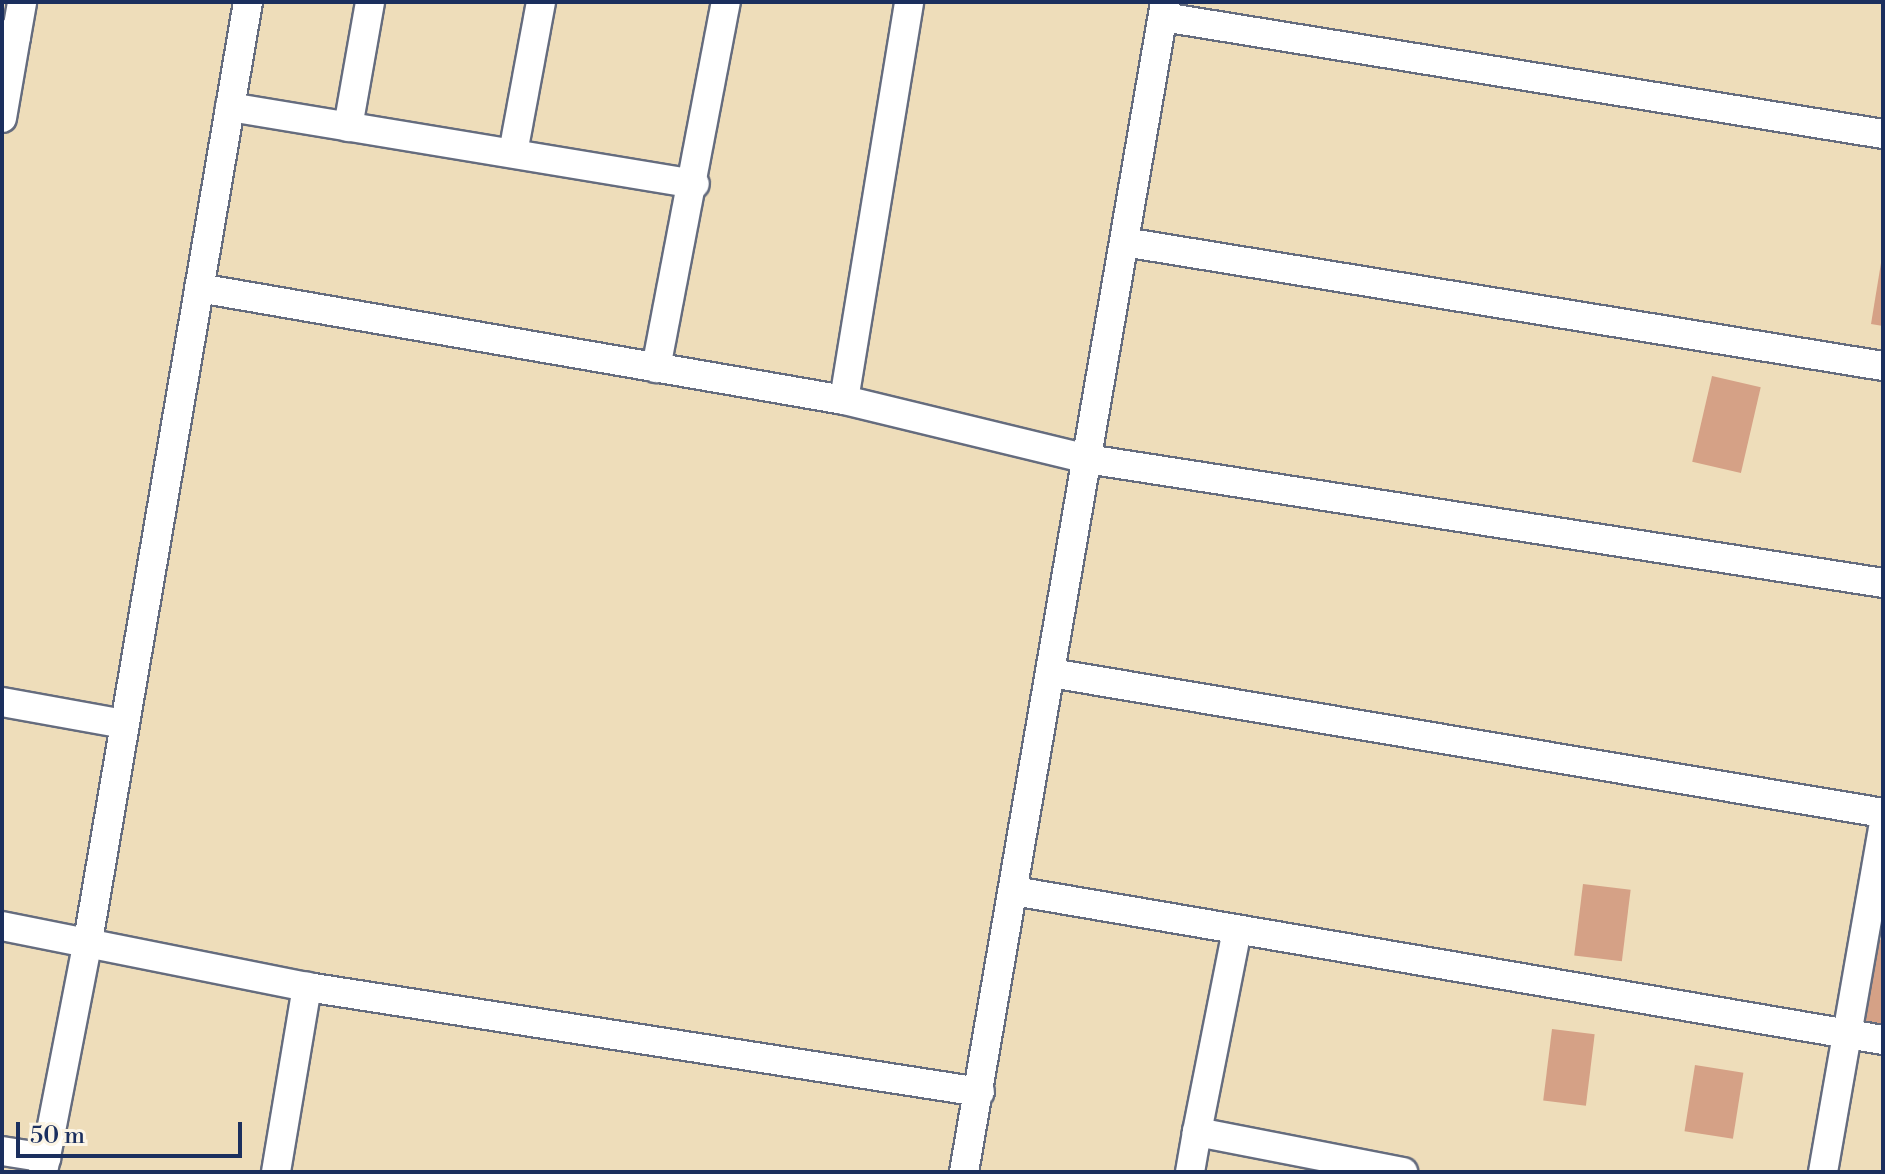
<!DOCTYPE html>
<html>
<head>
<meta charset="utf-8">
<style>
	body { margin:0 }
	#map { position:relative; width:1885px; height:1174px; overflow:hidden; background:#eeddba; font-family:"Libre Bodoni",serif }
	div>[style] { position:absolute }
	.building>* { inset:0; background:#d5a186; transform-origin:0 0 }
	.roads { filter:drop-shadow(2px 0 #656c7e) drop-shadow(-2px 0 #656c7e) drop-shadow(0 2px #656c7e) drop-shadow(0 -2px #656c7e) }
	.street>* { height:28px; margin:-14px; padding:0 14px; transform-origin:14px; border-radius:14px; background:#fff }
	span { translate:-50% -50%; white-space:nowrap; text-align:center; line-height:1.15; -webkit-text-stroke:7px #fcf5e5; paint-order:stroke }
	.frame { position:absolute; inset:0; border:4px solid #1b2f5e; pointer-events:none }
	.scale { position:absolute; left:16px; top:1122px; width:226px; height:36px; box-sizing:border-box; border:4px solid #1b2f5e; border-top:0; padding-left:10px; font-size:24px; line-height:28px; white-space:nowrap; color:#1b2f5e; -webkit-text-stroke:6px #fcf5e5; paint-order:stroke }
</style>
</head>
<body>
<div id="map">
	<div class="building">
		<div style="clip-path:polygon(1881px 263px,1883px 263px,1883px 326px,1871px 324px)"></div>
		<div style="left:1712px;top:376px;width:50px;height:88px;rotate:13deg"></div>
		<div style="left:1583px;top:884px;width:48px;height:72px;rotate:7deg"></div>
		<div style="clip-path:polygon(1876px 939px,1883px 940px,1883px 1027px,1861px 1025px)"></div>
		<div style="left:1552px;top:1029px;width:43px;height:72px;rotate:7deg"></div>
		<div style="left:1695px;top:1065px;width:49px;height:67px;rotate:9deg"></div>
	</div>
	<div class="roads">
		<div class="street">
			<div style="left:1163px;top:17px;width:729px;rotate:9.23deg"></div>
			<div style="left:2px;top:34px;width:14px;rotate:12deg"></div>
			<div style="left:16px;top:37px;width:36px;rotate:-80deg"></div>
			<div style="left:230px;top:107px;width:471px;rotate:9.4deg"></div>
			<div style="left:2px;top:118px;width:82px;rotate:-80.2deg"></div>
			<div style="left:348px;top:127px;width:127px;rotate:-80deg"></div>
			<div style="left:513px;top:153px;width:154px;rotate:-79.5deg"></div>
			<div style="left:1124px;top:242px;width:769px;rotate:9.28deg"></div>
			<div style="left:199px;top:288px;width:655px;rotate:9.85deg"></div>
			<div style="left:844px;top:400px;width:250px;rotate:13.6deg"></div>
			<div style="left:1087px;top:459px;width:806px;rotate:8.85deg"></div>
			<div style="left:656px;top:368px;width:373px;rotate:-79.2deg"></div>
			<div style="left:844px;top:400px;width:403px;rotate:-80.7deg"></div>
			<div style="left:1051px;top:673px;width:844px;rotate:9.55deg"></div>
			<div style="left:2px;top:702px;width:124px;rotate:10.2deg"></div>
			<div style="left:1014px;top:891px;width:882px;rotate:9.73deg"></div>
			<div style="left:2px;top:926px;width:311px;rotate:11.3deg"></div>
			<div style="left:307px;top:987px;width:681px;rotate:8.87deg"></div>
			<div style="left:1237px;top:930px;width:206px;rotate:101.2deg"></div>
			<div style="left:1197px;top:1132px;width:210px;rotate:11deg"></div>
			<div style="left:2px;top:1151px;width:45px;rotate:9deg"></div>
			<div style="left:43px;top:1172px;width:235px;rotate:-79deg"></div>
			<div style="left:88px;top:941px;width:953px;rotate:-80.33deg"></div>
			<div style="left:276px;top:1172px;width:188px;rotate:-80.5deg"></div>
			<div style="left:964px;top:1172px;width:1187px;rotate:-80.25deg"></div>
			<div style="left:1190px;top:1172px;width:41px;rotate:-80.1deg"></div>
			<div style="left:1823px;top:1172px;width:349px;rotate:-80.1deg"></div>
		</div>
	</div>
	<div class="frame"></div>
	<div class="scale">50 m</div>
</div>
</body>
</html>
